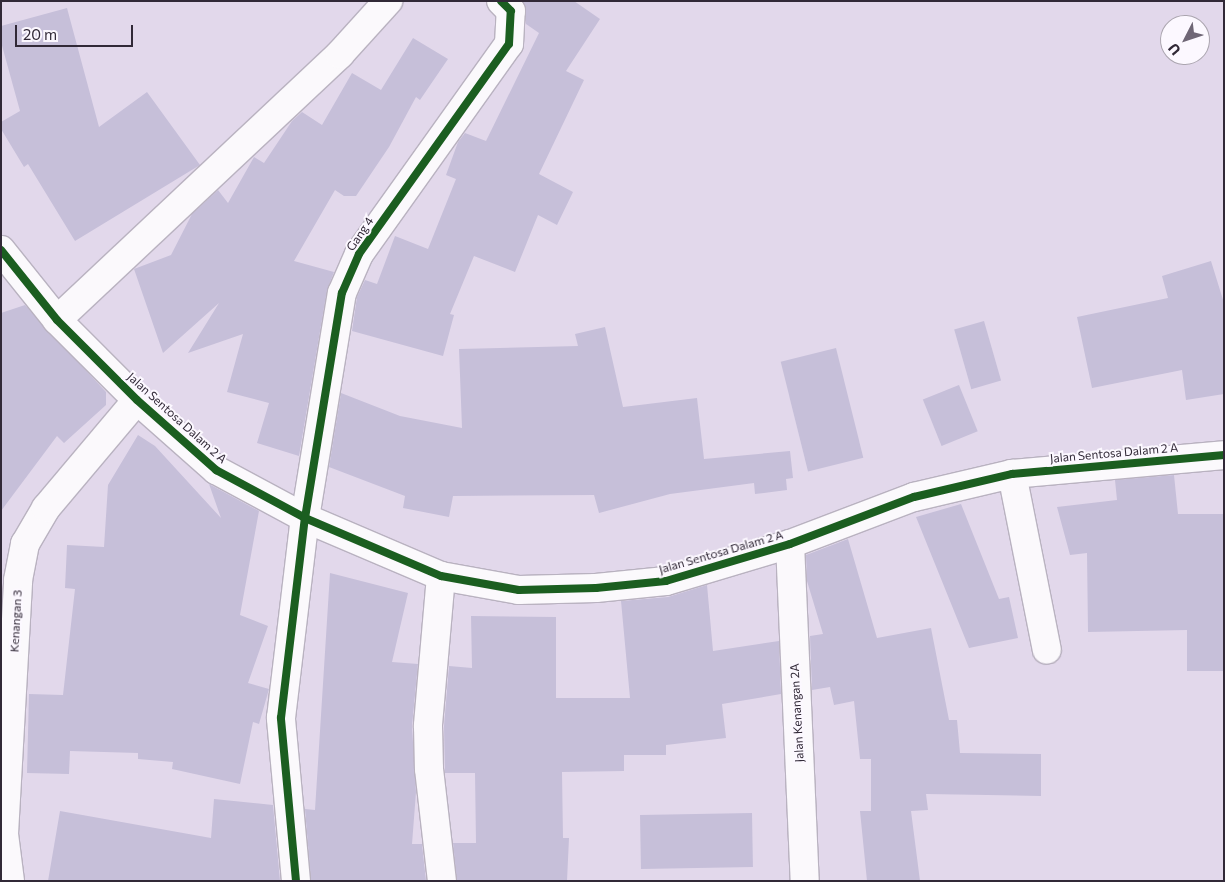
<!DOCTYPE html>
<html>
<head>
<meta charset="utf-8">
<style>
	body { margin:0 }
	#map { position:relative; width:1225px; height:882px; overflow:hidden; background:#e2d8eb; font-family:Commissioner,sans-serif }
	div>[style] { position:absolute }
	.building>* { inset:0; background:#c6bfd9; transform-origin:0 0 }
	.roads { filter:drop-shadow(1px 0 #b9b2c0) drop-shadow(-1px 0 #b9b2c0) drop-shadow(0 1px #b9b2c0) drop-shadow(0 -1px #b9b2c0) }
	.minor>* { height:28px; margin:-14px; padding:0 14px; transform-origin:14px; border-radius:14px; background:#fbf9fc }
	.cycleway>* { height:8px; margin:-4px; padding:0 4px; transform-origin:4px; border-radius:4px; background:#1b5e20 }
	span { translate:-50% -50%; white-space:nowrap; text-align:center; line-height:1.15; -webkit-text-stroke:4px #fcf8ff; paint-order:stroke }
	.street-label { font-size:12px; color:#312937 }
	.frame { position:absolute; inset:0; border:2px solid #312937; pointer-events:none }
	.north { position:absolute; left:1160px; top:15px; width:50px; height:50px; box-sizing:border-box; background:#fcf8ff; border:1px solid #aba5af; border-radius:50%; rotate:229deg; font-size:14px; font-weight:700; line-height:20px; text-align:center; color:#312937 }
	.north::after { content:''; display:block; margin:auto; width:18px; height:22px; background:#6f6676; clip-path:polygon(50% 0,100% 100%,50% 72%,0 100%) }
	.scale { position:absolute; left:15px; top:25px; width:118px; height:22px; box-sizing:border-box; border:2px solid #312937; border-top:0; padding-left:6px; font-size:15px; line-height:18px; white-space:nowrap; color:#312937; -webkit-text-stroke:4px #fcf8ff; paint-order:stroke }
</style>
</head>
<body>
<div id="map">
	<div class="building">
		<div style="clip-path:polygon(523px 1px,574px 1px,600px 19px,566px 71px,584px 80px,539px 174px,573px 192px,557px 225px,538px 215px,515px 272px,474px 256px,450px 314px,454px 315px,443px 356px,352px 331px,357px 297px,365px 280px,377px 284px,395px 236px,428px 249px,456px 179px,446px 175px,458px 142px,465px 133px,486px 141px,539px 33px,526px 24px)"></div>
		<div style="clip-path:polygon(67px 8px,99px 127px,147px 92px,200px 165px,75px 241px,28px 164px,24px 167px,1px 129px,1px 122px,20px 111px,1px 42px,1px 26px)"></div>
		<div style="clip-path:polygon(413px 38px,448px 59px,420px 100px,416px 97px,389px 147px,356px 196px,344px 196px,335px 190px,294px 261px,334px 272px,327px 290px,299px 456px,257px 443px,269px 403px,227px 392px,243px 334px,188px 353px,219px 303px,163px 353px,134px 269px,171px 255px,192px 214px,218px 190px,228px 203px,254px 157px,264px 163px,292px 121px,302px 112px,322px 125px,352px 73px,381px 90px)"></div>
		<div style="clip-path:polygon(1211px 261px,1224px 303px,1224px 394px,1186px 400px,1182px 370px,1092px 388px,1077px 317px,1168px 298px,1162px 276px)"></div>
		<div style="clip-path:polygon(25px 305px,106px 392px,106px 405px,64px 443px,57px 436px,1px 511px,1px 313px)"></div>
		<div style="left:984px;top:321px;width:62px;height:31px;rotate:74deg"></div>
		<div style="clip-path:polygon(605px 327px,623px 407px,697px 398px,704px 459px,790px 451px,793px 478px,786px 479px,787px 490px,755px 494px,754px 483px,670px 494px,599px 513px,594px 495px,453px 496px,449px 517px,403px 508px,405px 496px,329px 467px,341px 393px,400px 416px,462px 428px,459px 349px,578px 346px,575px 334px)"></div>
		<div style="left:836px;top:348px;width:113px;height:57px;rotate:76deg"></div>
		<div style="left:959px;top:385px;width:50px;height:39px;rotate:68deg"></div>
		<div style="clip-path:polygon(138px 435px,155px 446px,221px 518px,209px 484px,259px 511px,240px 615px,268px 626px,248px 683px,269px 689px,259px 724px,253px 722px,240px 784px,172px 769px,173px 762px,138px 759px,138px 753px,70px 751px,69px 774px,27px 773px,29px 694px,63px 695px,75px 589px,65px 588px,67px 545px,104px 547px,108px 485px)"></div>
		<div style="clip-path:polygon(1174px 475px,1178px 514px,1224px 514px,1224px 671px,1187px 671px,1187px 630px,1088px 632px,1087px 553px,1070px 555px,1057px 507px,1117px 500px,1115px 480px)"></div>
		<div style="clip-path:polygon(961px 504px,999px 599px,1009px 597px,1018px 638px,969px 648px,916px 517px)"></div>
		<div style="clip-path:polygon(848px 539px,877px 638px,931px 628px,949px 720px,957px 720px,960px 753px,1041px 754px,1041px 796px,926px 794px,928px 810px,911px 811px,920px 881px,867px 881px,860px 811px,871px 811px,871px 759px,860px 759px,854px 701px,834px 705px,830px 687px,812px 690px,810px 636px,823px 634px,807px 581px,806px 555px)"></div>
		<div style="clip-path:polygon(330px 573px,408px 593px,392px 662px,418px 664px,412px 726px,416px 792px,412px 844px,422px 844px,426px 881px,311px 881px,305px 809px,315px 810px)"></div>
		<div style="clip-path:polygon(707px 585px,713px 651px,779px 641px,781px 694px,722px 704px,726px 738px,666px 745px,666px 755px,624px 755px,624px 771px,562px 772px,563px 838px,569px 838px,567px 881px,457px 881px,453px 843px,476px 843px,475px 773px,445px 773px,444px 726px,449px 666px,472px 668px,471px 616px,556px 617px,556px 698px,630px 698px,621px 601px,668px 597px)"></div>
		<div style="clip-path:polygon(214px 799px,273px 805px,280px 881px,48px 881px,60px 811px,211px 838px)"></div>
		<div style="left:752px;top:813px;width:54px;height:112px;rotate:89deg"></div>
	</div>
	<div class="roads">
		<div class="minor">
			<div style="left:1px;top:250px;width:90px;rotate:51.3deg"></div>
			<div style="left:57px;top:320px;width:113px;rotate:45deg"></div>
			<div style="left:137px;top:400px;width:106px;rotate:41.5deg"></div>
			<div style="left:216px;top:470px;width:101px;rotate:28.3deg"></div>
			<div style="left:305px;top:518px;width:148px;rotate:23.1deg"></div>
			<div style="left:441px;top:576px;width:79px;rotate:10.2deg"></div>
			<div style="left:519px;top:590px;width:77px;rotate:-1.5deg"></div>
			<div style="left:596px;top:588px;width:70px;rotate:-5.7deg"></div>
			<div style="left:666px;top:581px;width:129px;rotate:-16.6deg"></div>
			<div style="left:790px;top:544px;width:133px;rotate:-20.8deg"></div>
			<div style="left:914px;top:497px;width:101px;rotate:-13.2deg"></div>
			<div style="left:1012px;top:474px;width:213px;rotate:-5.1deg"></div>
			<div style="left:57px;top:320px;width:388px;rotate:-43.2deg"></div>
			<div style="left:340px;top:54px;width:72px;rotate:-47.8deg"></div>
			<div style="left:1012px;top:474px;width:179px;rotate:78.8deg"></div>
			<div style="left:790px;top:544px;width:337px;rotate:87.5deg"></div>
			<div style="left:441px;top:576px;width:151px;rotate:95deg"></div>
			<div style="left:428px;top:726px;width:43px;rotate:88.7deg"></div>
			<div style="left:429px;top:769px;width:113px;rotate:83.4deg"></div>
			<div style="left:10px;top:881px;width:47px;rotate:-97.3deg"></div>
			<div style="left:4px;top:834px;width:254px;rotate:-86.8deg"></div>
			<div style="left:18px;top:580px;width:37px;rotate:-79deg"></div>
			<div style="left:25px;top:544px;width:42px;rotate:-59.7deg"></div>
			<div style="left:46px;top:508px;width:141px;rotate:-49.9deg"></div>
			<div style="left:296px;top:881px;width:164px;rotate:-95.3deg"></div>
			<div style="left:281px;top:718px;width:201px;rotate:-83.2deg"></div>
			<div style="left:305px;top:518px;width:228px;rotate:-80.7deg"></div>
			<div style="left:342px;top:293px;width:43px;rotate:-66.4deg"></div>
			<div style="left:359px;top:254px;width:258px;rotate:-54.5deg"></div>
			<div style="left:509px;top:44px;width:33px;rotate:-87deg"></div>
			<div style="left:511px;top:11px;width:14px;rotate:-135deg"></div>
		</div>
	</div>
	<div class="cycleway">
		<div style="left:1px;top:250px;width:90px;rotate:51.3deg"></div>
		<div style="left:57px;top:320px;width:113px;rotate:45deg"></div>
		<div style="left:137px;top:400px;width:106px;rotate:41.5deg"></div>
		<div style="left:216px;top:470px;width:101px;rotate:28.3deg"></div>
		<div style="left:305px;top:518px;width:148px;rotate:23.1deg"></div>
		<div style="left:441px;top:576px;width:79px;rotate:10.2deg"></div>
		<div style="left:519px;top:590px;width:77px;rotate:-1.5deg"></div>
		<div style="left:596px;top:588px;width:70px;rotate:-5.7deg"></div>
		<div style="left:666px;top:581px;width:129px;rotate:-16.6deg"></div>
		<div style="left:790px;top:544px;width:133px;rotate:-20.8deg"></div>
		<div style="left:914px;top:497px;width:101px;rotate:-13.2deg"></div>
		<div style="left:1012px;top:474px;width:213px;rotate:-5.1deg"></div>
		<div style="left:296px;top:881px;width:164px;rotate:-95.3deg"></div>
		<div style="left:281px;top:718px;width:201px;rotate:-83.2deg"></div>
		<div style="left:305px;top:518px;width:228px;rotate:-80.7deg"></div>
		<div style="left:342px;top:293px;width:43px;rotate:-66.4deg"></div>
		<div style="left:359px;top:254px;width:258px;rotate:-54.5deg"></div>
		<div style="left:509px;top:44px;width:33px;rotate:-87deg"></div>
		<div style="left:511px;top:11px;width:14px;rotate:-135deg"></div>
	</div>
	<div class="street-label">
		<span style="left:360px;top:234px;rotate:-56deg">Gang 4</span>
		<span style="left:177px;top:418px;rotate:42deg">Jalan Sentosa Dalam 2 A</span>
		<span style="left:1114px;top:453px;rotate:-5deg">Jalan Sentosa Dalam 2 A</span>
		<span style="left:721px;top:552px;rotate:-16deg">Jalan Sentosa Dalam 2 A</span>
		<span style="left:16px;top:621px;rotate:-87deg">Kenangan 3</span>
		<span style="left:797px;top:713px;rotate:-93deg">Jalan Kenangan 2A</span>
	</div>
	<div class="frame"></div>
	<div class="north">U</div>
	<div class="scale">20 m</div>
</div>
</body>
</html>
